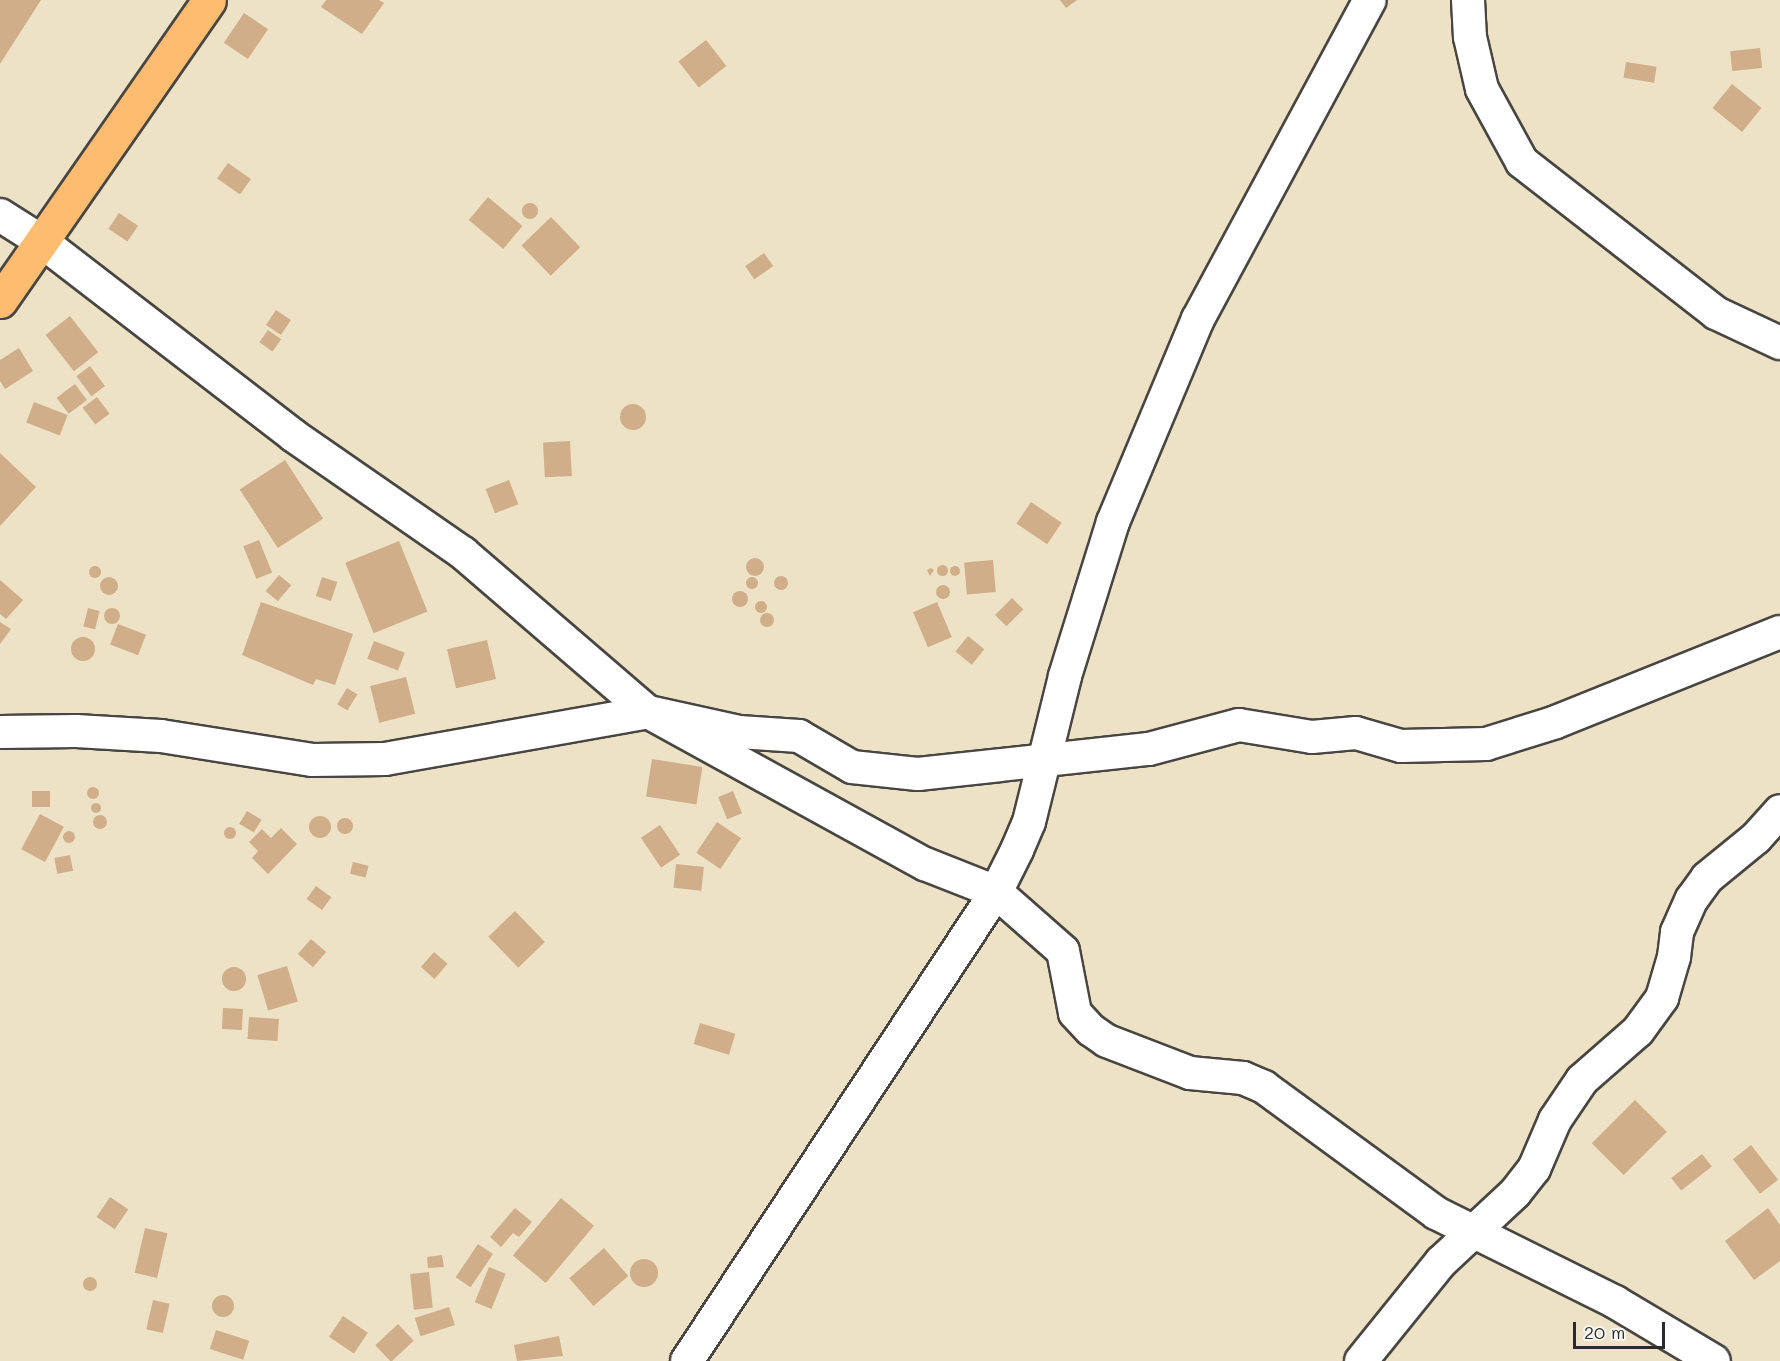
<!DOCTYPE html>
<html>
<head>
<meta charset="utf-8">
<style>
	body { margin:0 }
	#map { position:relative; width:1780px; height:1361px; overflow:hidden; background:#ede2c5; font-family:Mali,sans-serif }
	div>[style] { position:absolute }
	.building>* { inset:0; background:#d0ae8a; transform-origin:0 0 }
	.round { border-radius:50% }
	.roads { filter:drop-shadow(2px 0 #484642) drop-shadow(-2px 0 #484642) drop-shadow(0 2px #484642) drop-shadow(0 -2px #484642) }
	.minor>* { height:32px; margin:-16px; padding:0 16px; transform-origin:16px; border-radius:16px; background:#fff }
	.major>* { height:33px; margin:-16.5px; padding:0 16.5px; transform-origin:16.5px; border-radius:16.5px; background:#febc70 }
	span { translate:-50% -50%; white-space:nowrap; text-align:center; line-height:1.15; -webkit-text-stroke:5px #f6f6f2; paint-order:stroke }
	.scale { position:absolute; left:1573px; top:1322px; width:92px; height:27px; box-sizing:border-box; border:3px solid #2b2b2b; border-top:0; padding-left:8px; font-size:18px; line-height:21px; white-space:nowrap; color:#2b2b2b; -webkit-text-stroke:4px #f6f6f2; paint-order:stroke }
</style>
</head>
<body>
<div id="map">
	<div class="building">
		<div style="clip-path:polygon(0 0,41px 0,0 64px)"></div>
		<div style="clip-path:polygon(326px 0,379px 0,384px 3px,362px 34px,321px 7px)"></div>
		<div style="clip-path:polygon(1060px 0,1077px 0,1066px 8px)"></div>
		<div style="left:244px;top:13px;width:29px;height:36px;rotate:34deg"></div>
		<div style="left:706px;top:40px;width:33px;height:35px;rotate:52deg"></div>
		<div style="left:1760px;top:48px;width:20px;height:30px;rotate:84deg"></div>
		<div style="left:1626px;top:62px;width:31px;height:16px;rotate:9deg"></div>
		<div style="left:1732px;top:84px;width:38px;height:31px;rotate:39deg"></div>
		<div style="left:228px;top:163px;width:28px;height:19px;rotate:35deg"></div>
		<div style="left:488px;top:197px;width:45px;height:30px;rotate:40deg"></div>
		<div class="round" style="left:522px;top:203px;width:16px;height:16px"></div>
		<div style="left:119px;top:213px;width:23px;height:19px;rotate:34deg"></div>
		<div style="left:551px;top:217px;width:42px;height:41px;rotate:46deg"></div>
		<div style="left:764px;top:253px;width:16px;height:23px;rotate:55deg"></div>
		<div style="left:276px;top:310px;width:18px;height:18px;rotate:34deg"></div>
		<div style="left:70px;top:316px;width:46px;height:31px;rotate:52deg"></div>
		<div style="left:268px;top:330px;width:16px;height:15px;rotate:35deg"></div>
		<div style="clip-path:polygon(19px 348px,33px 371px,5px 389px,0 381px,0 360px)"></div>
		<div style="left:90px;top:366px;width:25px;height:17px;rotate:53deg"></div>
		<div style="left:75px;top:384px;width:20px;height:23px;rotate:53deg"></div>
		<div style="left:97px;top:397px;width:21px;height:18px;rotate:53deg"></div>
		<div style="left:34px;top:402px;width:36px;height:22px;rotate:21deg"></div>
		<div class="round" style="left:620px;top:404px;width:26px;height:26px"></div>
		<div style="left:570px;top:441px;width:35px;height:27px;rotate:87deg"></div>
		<div style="clip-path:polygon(0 453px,36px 487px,0 526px)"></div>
		<div style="left:285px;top:460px;width:70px;height:54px;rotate:57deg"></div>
		<div style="left:509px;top:480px;width:26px;height:25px;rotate:69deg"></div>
		<div style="left:1031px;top:502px;width:37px;height:26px;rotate:34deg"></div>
		<div style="left:259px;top:540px;width:35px;height:17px;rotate:68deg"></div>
		<div style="left:399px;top:541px;width:76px;height:58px;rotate:68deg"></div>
		<div class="round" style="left:746px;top:558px;width:18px;height:18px"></div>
		<div style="left:993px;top:560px;width:32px;height:29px;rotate:85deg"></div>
		<div class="round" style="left:936.5px;top:564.5px;width:11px;height:11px"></div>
		<div class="round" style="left:950px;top:566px;width:10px;height:10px"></div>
		<div class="round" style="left:89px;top:566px;width:12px;height:12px"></div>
		<div style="clip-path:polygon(931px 568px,934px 570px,930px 576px,927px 570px)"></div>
		<div style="left:279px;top:575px;width:16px;height:21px;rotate:40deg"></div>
		<div class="round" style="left:774px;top:576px;width:14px;height:14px"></div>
		<div class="round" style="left:100px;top:577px;width:18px;height:18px"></div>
		<div class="round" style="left:746px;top:577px;width:12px;height:12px"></div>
		<div style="left:322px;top:577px;width:16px;height:20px;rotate:18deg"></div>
		<div style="clip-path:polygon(0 580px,23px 600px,6px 619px,0 614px)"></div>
		<div class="round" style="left:936px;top:585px;width:14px;height:14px"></div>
		<div class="round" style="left:732px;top:591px;width:16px;height:16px"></div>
		<div style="left:1012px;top:598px;width:16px;height:24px;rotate:45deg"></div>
		<div class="round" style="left:755px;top:601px;width:12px;height:12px"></div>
		<div style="clip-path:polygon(261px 602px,353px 634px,335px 685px,316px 679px,313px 685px,242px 655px)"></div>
		<div style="left:937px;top:602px;width:38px;height:26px;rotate:67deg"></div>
		<div class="round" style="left:104px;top:608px;width:16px;height:16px"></div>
		<div style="left:88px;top:608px;width:12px;height:19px;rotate:14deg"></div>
		<div class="round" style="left:760px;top:613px;width:14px;height:14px"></div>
		<div style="clip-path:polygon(0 622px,11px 629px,0 644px)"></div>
		<div style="left:118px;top:624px;width:30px;height:22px;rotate:21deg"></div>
		<div style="left:968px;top:636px;width:21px;height:20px;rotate:39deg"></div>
		<div class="round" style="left:71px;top:637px;width:24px;height:24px"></div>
		<div style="left:487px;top:640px;width:40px;height:41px;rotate:77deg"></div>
		<div style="left:374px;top:641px;width:33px;height:19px;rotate:21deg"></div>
		<div style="left:406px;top:677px;width:38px;height:37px;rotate:76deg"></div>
		<div style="left:347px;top:688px;width:12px;height:19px;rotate:31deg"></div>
		<div style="left:652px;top:759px;width:51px;height:38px;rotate:9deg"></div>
		<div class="round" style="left:87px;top:787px;width:12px;height:12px"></div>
		<div style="left:50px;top:791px;width:16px;height:18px;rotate:90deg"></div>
		<div style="left:733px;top:791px;width:24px;height:16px;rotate:68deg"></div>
		<div class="round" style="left:91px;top:803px;width:10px;height:10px"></div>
		<div style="left:247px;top:811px;width:17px;height:15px;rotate:31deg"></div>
		<div style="left:40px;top:814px;width:27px;height:40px;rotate:28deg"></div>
		<div class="round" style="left:93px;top:815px;width:14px;height:14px"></div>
		<div class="round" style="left:309px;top:816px;width:22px;height:22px"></div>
		<div class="round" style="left:337px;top:818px;width:16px;height:16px"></div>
		<div style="left:717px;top:822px;width:29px;height:37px;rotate:34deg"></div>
		<div style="left:660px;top:825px;width:36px;height:23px;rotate:56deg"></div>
		<div class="round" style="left:224px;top:827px;width:12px;height:12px"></div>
		<div style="clip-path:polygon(281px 828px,297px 844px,268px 874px,252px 858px,258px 851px,249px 842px,262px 829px,271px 838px)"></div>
		<div class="round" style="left:63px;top:831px;width:12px;height:12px"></div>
		<div style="left:70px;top:855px;width:16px;height:16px;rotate:79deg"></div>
		<div style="left:353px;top:862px;width:16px;height:12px;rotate:14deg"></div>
		<div style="left:676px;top:864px;width:28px;height:24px;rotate:6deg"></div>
		<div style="left:316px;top:886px;width:19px;height:16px;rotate:36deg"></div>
		<div style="left:515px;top:911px;width:43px;height:37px;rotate:46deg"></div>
		<div style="left:311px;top:939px;width:20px;height:20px;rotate:41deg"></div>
		<div style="left:434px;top:952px;width:18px;height:20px;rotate:41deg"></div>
		<div style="left:287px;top:966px;width:37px;height:31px;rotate:73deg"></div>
		<div class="round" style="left:222px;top:967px;width:24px;height:24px"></div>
		<div style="left:223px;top:1008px;width:20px;height:21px;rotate:3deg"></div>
		<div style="left:249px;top:1017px;width:30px;height:22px;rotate:4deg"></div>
		<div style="left:700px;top:1023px;width:37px;height:22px;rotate:17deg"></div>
		<div style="left:1635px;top:1100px;width:45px;height:61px;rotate:45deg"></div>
		<div style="left:1751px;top:1145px;width:44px;height:23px;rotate:52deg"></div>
		<div style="left:1702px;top:1154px;width:16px;height:39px;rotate:52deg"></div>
		<div style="left:110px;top:1197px;width:22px;height:24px;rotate:34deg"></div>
		<div style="left:561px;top:1198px;width:43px;height:75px;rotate:40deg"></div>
		<div style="clip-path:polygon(515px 1208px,532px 1222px,519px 1237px,513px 1233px,501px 1247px,490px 1237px)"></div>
		<div style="clip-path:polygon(1768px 1208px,1780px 1225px,1780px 1261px,1754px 1280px,1725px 1241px)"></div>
		<div style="left:145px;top:1228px;width:23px;height:46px;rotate:13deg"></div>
		<div style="left:478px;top:1244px;width:18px;height:40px;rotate:34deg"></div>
		<div style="left:604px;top:1248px;width:37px;height:46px;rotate:49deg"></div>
		<div style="clip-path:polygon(442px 1255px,444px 1267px,428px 1268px,427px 1257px)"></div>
		<div class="round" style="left:630px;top:1259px;width:28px;height:28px"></div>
		<div style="left:489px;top:1267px;width:18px;height:38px;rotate:22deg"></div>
		<div style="left:429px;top:1272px;width:36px;height:19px;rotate:84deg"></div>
		<div class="round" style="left:83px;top:1277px;width:14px;height:14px"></div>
		<div class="round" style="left:212px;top:1295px;width:22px;height:22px"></div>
		<div style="left:153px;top:1300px;width:17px;height:30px;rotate:13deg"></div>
		<div style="left:449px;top:1307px;width:19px;height:36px;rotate:72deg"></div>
		<div style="left:343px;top:1316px;width:30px;height:25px;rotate:34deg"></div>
		<div style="left:398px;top:1324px;width:23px;height:31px;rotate:47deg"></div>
		<div style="left:216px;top:1330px;width:35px;height:20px;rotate:18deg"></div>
		<div style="clip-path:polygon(559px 1336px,563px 1356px,517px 1361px,514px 1345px)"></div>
	</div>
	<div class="roads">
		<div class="minor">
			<div style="left:1468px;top:0;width:37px;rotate:87deg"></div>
			<div style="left:1470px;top:37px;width:53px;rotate:77deg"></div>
			<div style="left:1482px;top:89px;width:83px;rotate:61.3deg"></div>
			<div style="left:1522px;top:162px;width:246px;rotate:37.9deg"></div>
			<div style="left:1716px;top:313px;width:71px;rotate:25.1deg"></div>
			<div style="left:0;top:215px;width:49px;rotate:32.4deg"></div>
			<div style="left:41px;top:241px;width:319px;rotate:37.6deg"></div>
			<div style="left:294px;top:436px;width:206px;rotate:34.7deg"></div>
			<div style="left:463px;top:553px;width:244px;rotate:40.7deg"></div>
			<div style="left:648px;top:712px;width:316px;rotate:28.8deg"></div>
			<div style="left:925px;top:864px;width:76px;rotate:21.5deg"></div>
			<div style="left:996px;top:892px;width:89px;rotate:41.4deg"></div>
			<div style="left:1063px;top:951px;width:63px;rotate:79deg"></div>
			<div style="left:1075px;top:1013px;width:23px;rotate:47deg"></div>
			<div style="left:1091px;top:1030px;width:19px;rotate:35deg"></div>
			<div style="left:1107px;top:1041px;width:89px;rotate:21.1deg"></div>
			<div style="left:1190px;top:1073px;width:53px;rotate:5.4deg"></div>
			<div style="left:1243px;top:1078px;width:23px;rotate:23deg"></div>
			<div style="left:1264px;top:1087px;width:213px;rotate:36.2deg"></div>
			<div style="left:1436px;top:1213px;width:200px;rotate:26.4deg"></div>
			<div style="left:1615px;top:1302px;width:115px;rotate:30.8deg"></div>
			<div style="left:0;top:732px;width:76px;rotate:-0.8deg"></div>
			<div style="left:76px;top:731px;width:85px;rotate:3.4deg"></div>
			<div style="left:161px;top:736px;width:154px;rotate:9deg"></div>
			<div style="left:313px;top:760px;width:72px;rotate:-0.8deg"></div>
			<div style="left:385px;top:759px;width:267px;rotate:-10.1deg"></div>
			<div style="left:648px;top:712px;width:93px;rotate:12.4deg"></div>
			<div style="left:739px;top:732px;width:60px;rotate:3.8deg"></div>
			<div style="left:799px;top:736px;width:61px;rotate:30.3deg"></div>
			<div style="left:852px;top:767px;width:66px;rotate:6.1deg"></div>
			<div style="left:918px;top:774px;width:232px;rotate:-6.2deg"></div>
			<div style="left:1149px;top:749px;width:93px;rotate:-14.9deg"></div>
			<div style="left:1239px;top:725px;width:74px;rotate:9.3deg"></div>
			<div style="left:1312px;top:737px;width:44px;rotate:-5.2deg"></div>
			<div style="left:1356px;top:733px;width:47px;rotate:16.1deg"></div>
			<div style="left:1401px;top:746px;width:85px;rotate:-1.3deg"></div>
			<div style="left:1486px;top:744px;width:73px;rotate:-17.4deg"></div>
			<div style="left:1556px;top:722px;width:241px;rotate:-21.9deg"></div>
			<div style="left:687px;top:1361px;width:562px;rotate:-56.62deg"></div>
			<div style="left:996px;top:892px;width:47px;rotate:-63.4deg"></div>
			<div style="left:1017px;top:850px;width:30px;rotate:-67deg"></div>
			<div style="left:1029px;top:822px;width:150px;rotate:-76.1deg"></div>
			<div style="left:1065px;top:676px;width:161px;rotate:-72.7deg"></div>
			<div style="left:1113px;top:522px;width:220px;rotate:-67.3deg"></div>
			<div style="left:1198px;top:319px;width:362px;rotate:-61.7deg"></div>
			<div style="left:1361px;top:1361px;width:127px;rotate:-51.1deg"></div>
			<div style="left:1441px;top:1262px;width:101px;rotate:-43deg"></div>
			<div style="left:1515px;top:1193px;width:31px;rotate:-52deg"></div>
			<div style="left:1534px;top:1169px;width:53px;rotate:-66.8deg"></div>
			<div style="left:1555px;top:1120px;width:48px;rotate:-56deg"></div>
			<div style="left:1582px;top:1080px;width:74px;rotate:-41.2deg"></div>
			<div style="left:1638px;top:1031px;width:41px;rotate:-54deg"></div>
			<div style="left:1662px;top:998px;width:43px;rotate:-73.7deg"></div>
			<div style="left:1674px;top:957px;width:25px;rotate:-83deg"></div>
			<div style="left:1677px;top:932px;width:36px;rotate:-66deg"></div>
			<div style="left:1692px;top:899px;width:26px;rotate:-54deg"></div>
			<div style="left:1707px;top:878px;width:63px;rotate:-39.2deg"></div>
			<div style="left:1756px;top:838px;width:36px;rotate:-48deg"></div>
		</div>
		<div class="major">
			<div style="left:0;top:301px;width:366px;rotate:-55.2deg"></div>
		</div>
	</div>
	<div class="scale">20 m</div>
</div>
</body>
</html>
